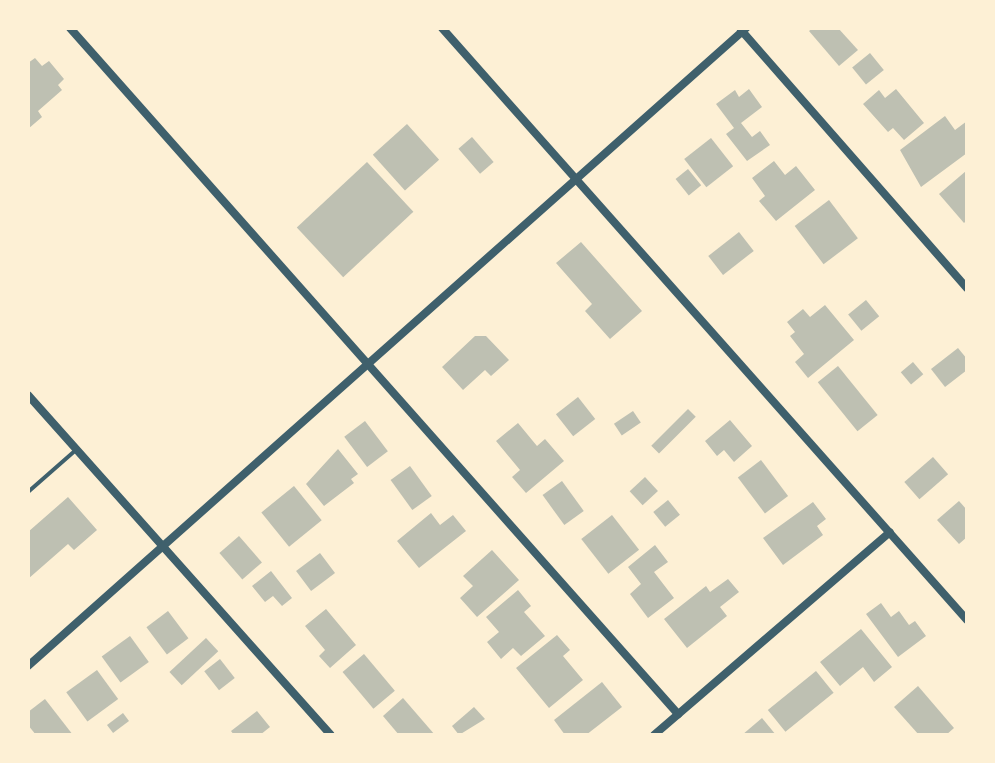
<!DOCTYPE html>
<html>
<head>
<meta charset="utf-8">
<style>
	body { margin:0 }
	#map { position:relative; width:995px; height:763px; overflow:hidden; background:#fdf0d5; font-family:Montserrat,sans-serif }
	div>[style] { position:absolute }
	.building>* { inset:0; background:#bec0b2; transform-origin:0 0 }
	.service>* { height:4px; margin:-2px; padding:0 2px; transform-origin:2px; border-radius:2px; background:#3f606c }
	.minor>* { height:8px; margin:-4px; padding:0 4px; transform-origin:4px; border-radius:4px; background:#3f606c }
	span { translate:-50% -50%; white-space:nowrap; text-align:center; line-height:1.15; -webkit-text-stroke:6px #fdf0d5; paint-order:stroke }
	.frame { position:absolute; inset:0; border:30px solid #fdf0d5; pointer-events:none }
</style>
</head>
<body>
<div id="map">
	<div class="building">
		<div style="clip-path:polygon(813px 28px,838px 28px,858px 50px,839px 66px,809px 31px)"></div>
		<div style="left:870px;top:53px;width:22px;height:23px;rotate:51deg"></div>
		<div style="clip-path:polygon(35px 58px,42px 66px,49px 61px,64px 79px,58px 85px,62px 90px,38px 111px,42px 117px,28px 129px,28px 63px)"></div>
		<div style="clip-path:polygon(749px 89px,762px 107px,741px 123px,752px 137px,760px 131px,770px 145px,747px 161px,726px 134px,734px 128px,716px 104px,735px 90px,739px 97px)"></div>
		<div style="clip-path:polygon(896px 89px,924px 123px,904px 140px,893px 128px,888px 132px,863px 104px,879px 90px,885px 98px)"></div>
		<div style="clip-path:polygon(945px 116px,955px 130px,967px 121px,967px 153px,921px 187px,900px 150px)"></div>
		<div style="left:407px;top:124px;width:48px;height:46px;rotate:48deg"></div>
		<div style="left:472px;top:137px;width:33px;height:18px;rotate:49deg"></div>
		<div style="left:711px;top:138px;width:36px;height:34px;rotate:52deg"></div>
		<div style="clip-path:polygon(774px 161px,785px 175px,796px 166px,815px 190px,776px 221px,759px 201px,765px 196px,752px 178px)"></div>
		<div style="left:367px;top:162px;width:68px;height:96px;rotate:47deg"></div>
		<div style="left:688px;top:169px;width:21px;height:16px;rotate:51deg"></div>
		<div style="clip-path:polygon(966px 171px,967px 220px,964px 223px,939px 194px)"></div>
		<div style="left:829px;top:200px;width:48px;height:43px;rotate:53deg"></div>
		<div style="left:739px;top:232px;width:24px;height:39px;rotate:52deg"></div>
		<div style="clip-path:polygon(581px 242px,642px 311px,610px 339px,585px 311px,592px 304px,556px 263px)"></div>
		<div style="left:866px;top:300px;width:21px;height:23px;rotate:51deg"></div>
		<div style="clip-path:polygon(825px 305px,854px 340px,808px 378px,795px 362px,804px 354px,790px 336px,795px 332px,787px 322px,803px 309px,810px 317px)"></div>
		<div style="clip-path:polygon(475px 336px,486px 336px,509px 360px,491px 376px,485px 370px,463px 390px,442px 367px)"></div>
		<div style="clip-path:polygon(958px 348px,967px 359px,967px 370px,945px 387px,931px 369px)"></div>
		<div style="left:913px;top:362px;width:16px;height:16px;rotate:50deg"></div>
		<div style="left:838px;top:366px;width:63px;height:26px;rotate:51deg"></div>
		<div style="left:578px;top:397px;width:28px;height:28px;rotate:52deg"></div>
		<div style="left:688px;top:409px;width:11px;height:52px;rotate:45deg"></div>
		<div style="left:633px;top:411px;width:14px;height:23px;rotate:56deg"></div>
		<div style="clip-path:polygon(730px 420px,752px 446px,734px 462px,724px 450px,717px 456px,705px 441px)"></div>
		<div style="left:365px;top:421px;width:38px;height:26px;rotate:53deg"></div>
		<div style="clip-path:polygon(518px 423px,537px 446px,545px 439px,564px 461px,526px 493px,512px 477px,520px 470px,496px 441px)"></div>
		<div style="clip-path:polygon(338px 449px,358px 474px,351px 479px,354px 483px,324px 506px,306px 484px)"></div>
		<div style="left:933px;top:457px;width:23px;height:38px;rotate:49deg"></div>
		<div style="left:761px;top:460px;width:45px;height:29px;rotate:53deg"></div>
		<div style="left:410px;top:466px;width:37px;height:24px;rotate:54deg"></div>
		<div style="left:645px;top:477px;width:19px;height:21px;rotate:47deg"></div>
		<div style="left:562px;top:481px;width:37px;height:24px;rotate:54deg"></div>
		<div style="left:294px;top:486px;width:44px;height:42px;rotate:51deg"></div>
		<div style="clip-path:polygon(68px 497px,97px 530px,74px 550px,68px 544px,28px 579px,28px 532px)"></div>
		<div style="left:668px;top:500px;width:19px;height:19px;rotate:51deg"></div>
		<div style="clip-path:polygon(959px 501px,967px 510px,967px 537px,959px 544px,937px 520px)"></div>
		<div style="clip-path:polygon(813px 502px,826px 519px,817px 526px,823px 535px,783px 565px,763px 538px)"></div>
		<div style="clip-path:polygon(431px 513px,440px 525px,453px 515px,466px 531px,419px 568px,397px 541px)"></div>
		<div style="left:612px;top:515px;width:44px;height:39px;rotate:52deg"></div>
		<div style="left:239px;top:536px;width:35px;height:26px;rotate:49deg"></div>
		<div style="clip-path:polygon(655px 545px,668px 562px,654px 572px,674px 598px,648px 618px,630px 594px,641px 584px,628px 567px)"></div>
		<div style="clip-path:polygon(492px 550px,519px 580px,477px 617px,460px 598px,473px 586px,463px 576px)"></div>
		<div style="left:320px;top:553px;width:25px;height:30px;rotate:53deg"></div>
		<div style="clip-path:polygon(271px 571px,292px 598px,282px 606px,273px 596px,265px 602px,252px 586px)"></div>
		<div style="clip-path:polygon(728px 579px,739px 592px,720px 607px,727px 616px,687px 648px,664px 619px,706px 586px,710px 592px)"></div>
		<div style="clip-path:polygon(518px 590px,531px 606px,524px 612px,545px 636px,521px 656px,513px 648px,501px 659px,487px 642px,499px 632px,486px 617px)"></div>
		<div style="clip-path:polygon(881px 603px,891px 617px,899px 611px,909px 625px,915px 621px,926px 636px,898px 657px,866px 614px)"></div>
		<div style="clip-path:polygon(326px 609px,356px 645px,330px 668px,319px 656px,325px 650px,305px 626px)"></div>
		<div style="left:168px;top:611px;width:34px;height:27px;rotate:53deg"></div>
		<div style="clip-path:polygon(861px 629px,892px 667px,874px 682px,863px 667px,840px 686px,820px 662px)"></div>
		<div style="clip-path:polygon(557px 635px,570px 650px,563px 656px,583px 680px,549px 708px,516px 668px)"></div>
		<div style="left:130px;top:636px;width:32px;height:35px;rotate:54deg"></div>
		<div style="left:206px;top:638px;width:18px;height:50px;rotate:47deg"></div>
		<div style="left:364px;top:654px;width:48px;height:28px;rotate:50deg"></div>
		<div style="left:220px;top:659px;width:24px;height:20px;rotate:52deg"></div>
		<div style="left:97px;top:670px;width:36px;height:38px;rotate:54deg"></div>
		<div style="left:816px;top:671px;width:28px;height:62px;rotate:51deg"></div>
		<div style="clip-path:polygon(602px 682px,622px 707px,586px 735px,565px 735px,554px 720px)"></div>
		<div style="clip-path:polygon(918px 686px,954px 728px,946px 735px,919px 735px,894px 707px)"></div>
		<div style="clip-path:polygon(403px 698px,435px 735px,399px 735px,383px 716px)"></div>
		<div style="clip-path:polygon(45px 699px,73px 735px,36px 735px,28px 725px,28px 712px)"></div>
		<div style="clip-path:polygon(474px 707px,485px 719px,459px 735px,452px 726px)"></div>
		<div style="clip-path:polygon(257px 711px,270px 727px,260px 735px,234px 735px,231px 731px)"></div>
		<div style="left:123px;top:713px;width:10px;height:20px;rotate:53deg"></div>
		<div style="clip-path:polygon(762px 718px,776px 735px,742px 735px)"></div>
	</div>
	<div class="service">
		<div style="left:28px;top:492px;width:64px;rotate:-41.2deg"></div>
	</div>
	<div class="minor">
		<div style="left:70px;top:28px;width:917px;rotate:48.45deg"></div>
		<div style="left:442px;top:28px;width:791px;rotate:48.43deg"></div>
		<div style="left:741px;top:30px;width:343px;rotate:48.8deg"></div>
		<div style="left:28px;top:395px;width:455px;rotate:48.3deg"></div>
		<div style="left:28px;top:666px;width:961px;rotate:-41.62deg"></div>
		<div style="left:654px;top:735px;width:311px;rotate:-40.7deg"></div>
	</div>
	<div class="frame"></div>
</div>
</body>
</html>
